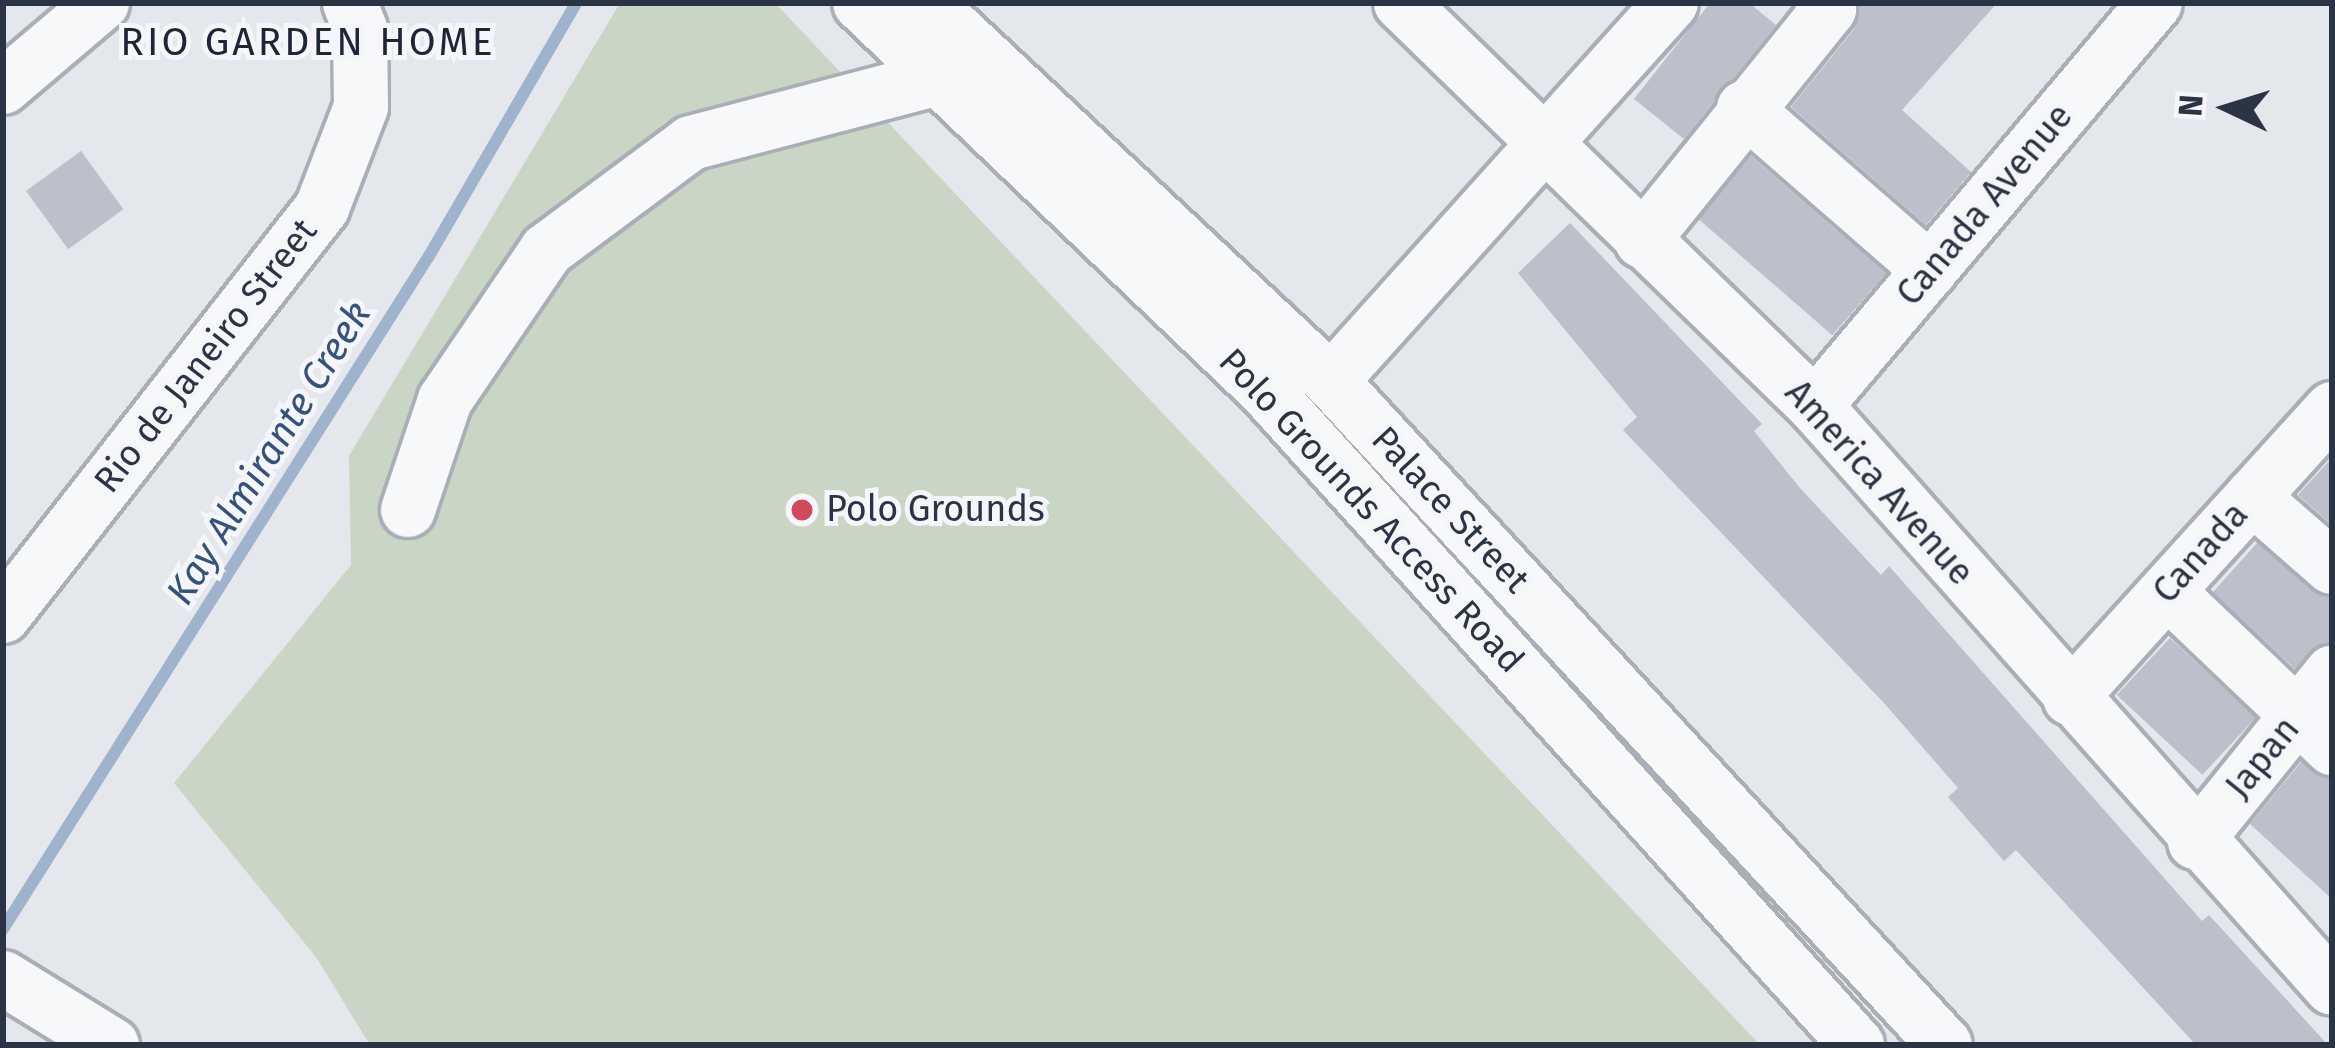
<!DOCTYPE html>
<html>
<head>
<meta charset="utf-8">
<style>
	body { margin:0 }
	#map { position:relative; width:2335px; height:1048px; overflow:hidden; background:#e4e7ec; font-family:"Fira Sans",sans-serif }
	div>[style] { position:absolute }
	.green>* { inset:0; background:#c9d6c5 }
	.stream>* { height:12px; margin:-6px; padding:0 6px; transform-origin:6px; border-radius:6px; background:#9fb4cc }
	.building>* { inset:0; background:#bbc0ca; transform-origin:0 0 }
	.roads { filter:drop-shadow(3px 0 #a9aeb7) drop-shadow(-3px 0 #a9aeb7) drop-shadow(0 3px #a9aeb7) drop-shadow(0 -3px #a9aeb7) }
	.minor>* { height:54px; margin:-27px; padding:0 27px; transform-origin:27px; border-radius:27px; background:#f7f8fa }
	.dots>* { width:33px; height:33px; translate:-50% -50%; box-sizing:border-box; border:6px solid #f4f6f9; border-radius:50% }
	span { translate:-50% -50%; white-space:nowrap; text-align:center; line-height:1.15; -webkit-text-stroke:10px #f4f6f9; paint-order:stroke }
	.street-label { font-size:36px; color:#2b3445 }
	.poi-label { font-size:36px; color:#2b3445 }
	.left { translate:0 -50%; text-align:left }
	.neighbourhood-label { font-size:39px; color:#1d2536; letter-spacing:3px }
	.water-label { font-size:39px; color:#34527a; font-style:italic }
	.frame { position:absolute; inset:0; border:6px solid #2b3445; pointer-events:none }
	.north { position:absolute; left:2167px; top:48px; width:120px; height:120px; -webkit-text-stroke:9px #f4f6f9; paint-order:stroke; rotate:274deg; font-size:33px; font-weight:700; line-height:48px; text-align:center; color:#2b3445 }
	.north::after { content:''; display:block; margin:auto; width:42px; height:54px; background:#2b3445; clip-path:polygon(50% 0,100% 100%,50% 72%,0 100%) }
</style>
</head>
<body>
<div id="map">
	<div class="green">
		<div style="clip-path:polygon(620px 3px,775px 3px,1760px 1045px,370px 1045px,316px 957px,174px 783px,351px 565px,349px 456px)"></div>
	</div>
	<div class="stream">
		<div style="left:3px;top:929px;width:796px;rotate:-57.67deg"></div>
		<div style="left:429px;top:256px;width:293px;rotate:-59.8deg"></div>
	</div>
	<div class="building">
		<div style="clip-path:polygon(1710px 3px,1749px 3px,1776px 25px,1684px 139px,1634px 99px)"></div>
		<div style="clip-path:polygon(1859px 3px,1997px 3px,1902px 110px,1971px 172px,1926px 225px,1791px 107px,1854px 29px)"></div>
		<div style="left:81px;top:151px;width:72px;height:68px;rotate:54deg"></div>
		<div style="left:1751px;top:156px;width:179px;height:82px;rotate:41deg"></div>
		<div style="clip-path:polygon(1570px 223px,1762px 424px,1754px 431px,1800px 488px,1881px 575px,1889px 566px,2202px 921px,2209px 915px,2328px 1045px,2196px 1045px,2016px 850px,2004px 861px,1948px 797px,1958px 788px,1884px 703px,1623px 430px,1637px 417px,1518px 273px)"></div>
		<div style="clip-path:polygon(2332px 458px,2332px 525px,2298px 495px)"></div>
		<div style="clip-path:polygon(2257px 543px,2332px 598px,2332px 642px,2295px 669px,2213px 592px)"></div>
		<div style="left:2170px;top:638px;width:117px;height:78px;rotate:43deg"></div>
		<div style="clip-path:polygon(2301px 762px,2332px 779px,2332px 899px,2250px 824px)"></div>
	</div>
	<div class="roads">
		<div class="minor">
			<div style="left:860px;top:3px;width:560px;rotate:43.7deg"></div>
			<div style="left:1265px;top:390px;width:883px;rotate:47.89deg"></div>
			<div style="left:927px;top:3px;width:553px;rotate:43.1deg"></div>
			<div style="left:1331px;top:381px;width:904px;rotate:47.24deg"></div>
			<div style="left:1401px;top:3px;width:578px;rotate:44.23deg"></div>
			<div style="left:1815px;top:406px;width:778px;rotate:48.38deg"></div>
			<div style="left:3px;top:87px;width:130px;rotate:-40.3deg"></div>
			<div style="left:1744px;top:108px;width:247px;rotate:41.1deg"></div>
			<div style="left:1642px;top:241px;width:298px;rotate:-51.1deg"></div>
			<div style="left:1829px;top:9px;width:9px;rotate:-139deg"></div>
			<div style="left:1331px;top:381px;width:508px;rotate:-48.03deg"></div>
			<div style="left:1815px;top:406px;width:527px;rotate:-49.85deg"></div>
			<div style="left:2252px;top:497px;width:106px;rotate:41.2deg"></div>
			<div style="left:408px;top:510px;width:116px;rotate:-71.4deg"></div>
			<div style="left:445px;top:400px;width:181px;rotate:-55.8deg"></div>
			<div style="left:547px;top:250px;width:179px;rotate:-36.6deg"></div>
			<div style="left:691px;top:143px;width:256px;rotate:-14.7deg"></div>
			<div style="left:2167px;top:591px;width:228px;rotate:43.6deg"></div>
			<div style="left:3px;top:616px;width:518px;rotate:-51.98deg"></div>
			<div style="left:322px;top:208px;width:108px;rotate:-68.9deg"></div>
			<div style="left:361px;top:107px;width:78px;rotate:-90.7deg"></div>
			<div style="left:360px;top:29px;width:28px;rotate:-111deg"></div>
			<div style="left:2070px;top:698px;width:390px;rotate:-47.8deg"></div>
			<div style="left:2195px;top:842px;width:218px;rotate:-51deg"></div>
			<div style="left:3px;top:978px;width:128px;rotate:31.6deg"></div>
		</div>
	</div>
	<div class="dots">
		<div style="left:802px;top:510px;background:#d1495b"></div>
	</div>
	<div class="street-label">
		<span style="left:1985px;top:205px;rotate:-50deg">Canada Avenue</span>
		<span style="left:206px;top:356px;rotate:-52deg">Rio de Janeiro Street</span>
		<span style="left:1879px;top:483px;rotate:48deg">America Avenue</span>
		<span style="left:1450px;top:510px;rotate:47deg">Palace Street</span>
		<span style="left:1371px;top:511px;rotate:47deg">Polo Grounds Access Road</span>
		<span style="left:2201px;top:553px;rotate:-48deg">Canada</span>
		<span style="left:2263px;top:758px;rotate:-51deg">Japan</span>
	</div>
	<div class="poi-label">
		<span class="left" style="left:826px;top:510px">Polo Grounds</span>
	</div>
	<div class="neighbourhood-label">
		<span style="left:308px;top:42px">RIO GARDEN HOME</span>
	</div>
	<div class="water-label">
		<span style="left:269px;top:453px;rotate:-58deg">Kay Almirante Creek</span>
	</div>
	<div class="frame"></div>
	<div class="north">N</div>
</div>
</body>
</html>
